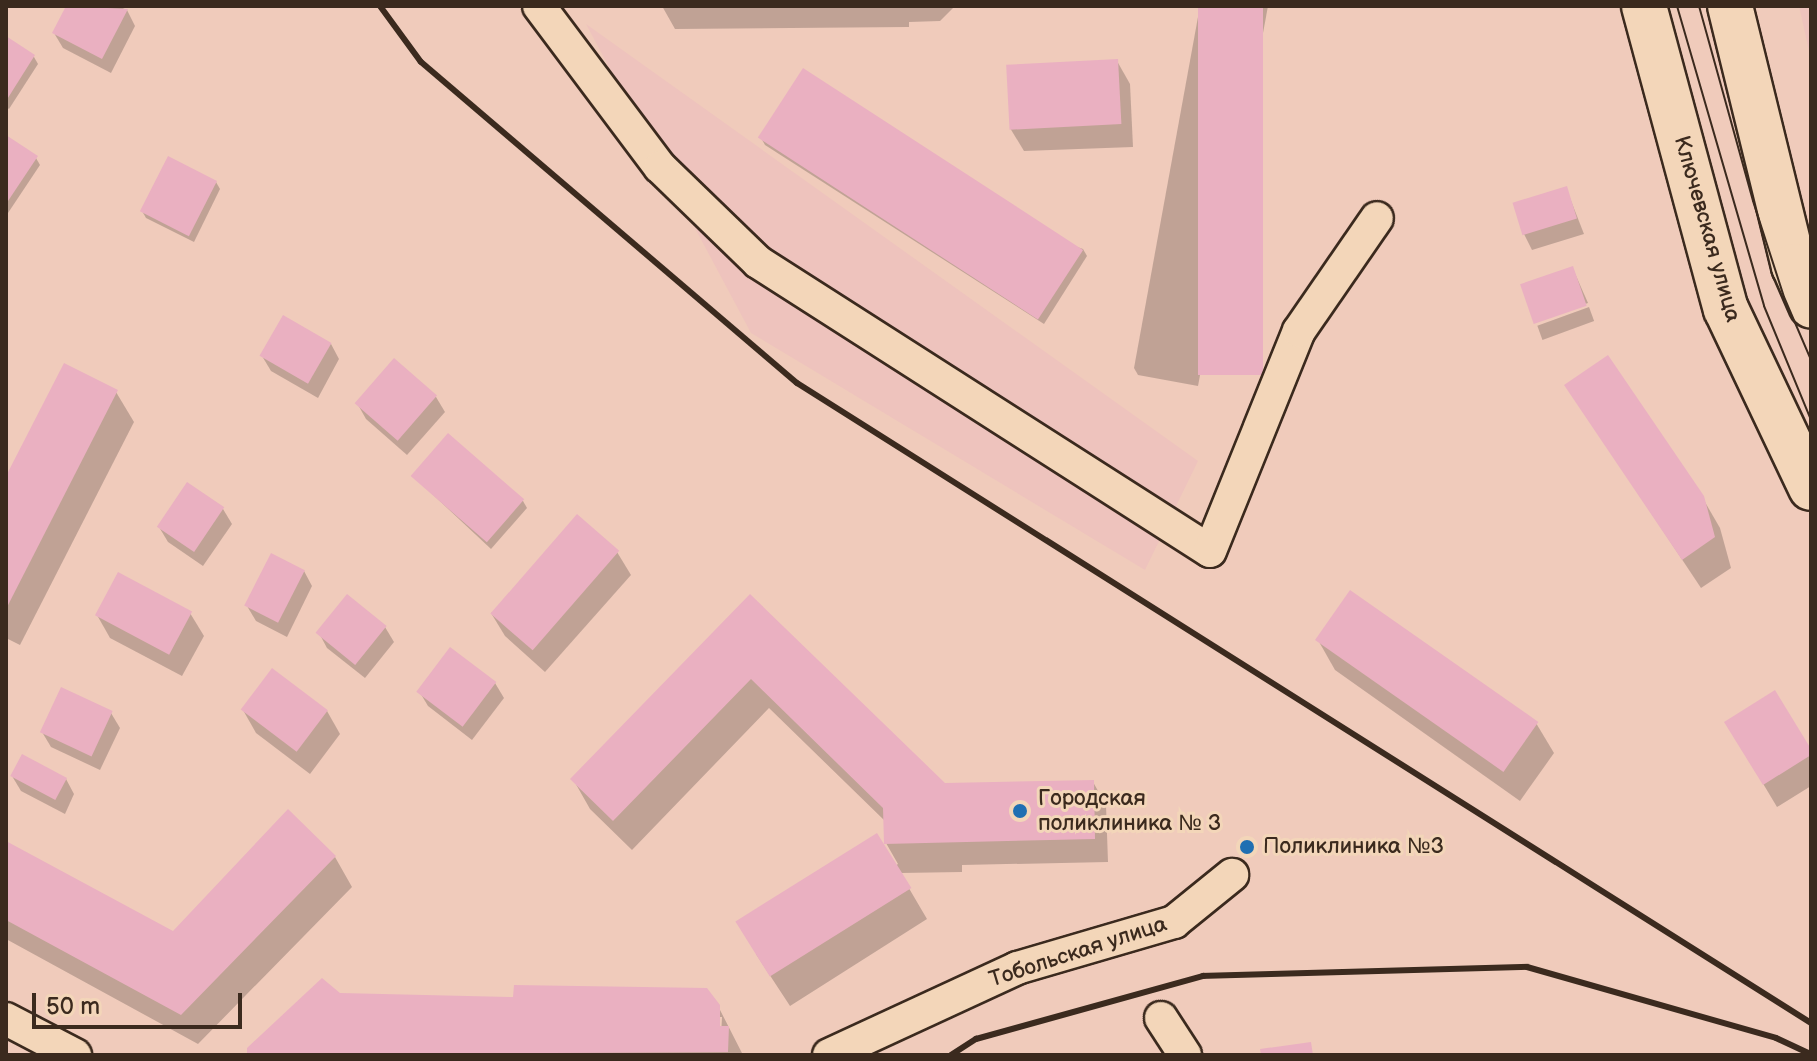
<!DOCTYPE html>
<html>
<head>
<meta charset="utf-8">
<style>
	body { margin:0 }
	#map { position:relative; width:1817px; height:1061px; overflow:hidden; background:#f0cbbb; font-family:"Balsamiq Sans",sans-serif }
	div>[style] { position:absolute }
	.built>* { inset:0; background:#eec3bd }
	.shadow>* { inset:0; background:#0003; transform-origin:0 0 }
	.building>* { inset:0; background:#eab0c1; transform-origin:0 0 }
	.roads { filter:drop-shadow(2px 0 #3b2a1e) drop-shadow(-2px 0 #3b2a1e) drop-shadow(0 2px #3b2a1e) drop-shadow(0 -2px #3b2a1e) }
	.minor>* { height:32px; margin:-16px; padding:0 16px; transform-origin:16px; border-radius:16px; background:#f3d6b9 }
	.secondary>* { height:44px; margin:-22px; padding:0 22px; transform-origin:22px; border-radius:22px; background:#f3d6b9 }
	.tram>* { height:2px; margin:-1px; padding:0 1px; transform-origin:1px; border-radius:1px; background:#3b2a1e }
	.rail>* { height:6px; margin:-3px; padding:0 3px; transform-origin:3px; border-radius:3px; background:#3b2a1e }
	.dots>* { width:22px; height:22px; translate:-50% -50%; box-sizing:border-box; border:4px solid #f3d6b9; border-radius:50% }
	span { translate:-50% -50%; white-space:nowrap; text-align:center; line-height:1.15; -webkit-text-stroke:6px #f3d6b9; paint-order:stroke }
	.street-label { font-size:22px; color:#3b2a1e }
	.poi-label { font-size:22px; color:#3b2a1e }
	.left { translate:0 -50%; text-align:left }
	.frame { position:absolute; inset:0; border:8px solid #3b2a1e; pointer-events:none }
	.scale { position:absolute; left:32px; top:993px; width:210px; height:36px; box-sizing:border-box; border:4px solid #3b2a1e; border-top:0; padding-left:10px; font-size:24px; line-height:28px; white-space:nowrap; color:#3b2a1e; -webkit-text-stroke:6px #f3d6b9; paint-order:stroke }
</style>
</head>
<body>
<div id="map">
	<div class="built">
		<div style="clip-path:polygon(1799px 6px,1811px 6px,1811px 60px)"></div>
		<div style="clip-path:polygon(586px 24px,1198px 461px,1145px 570px,751px 333px)"></div>
	</div>
	<div class="shadow">
		<div style="clip-path:polygon(69px 6px,118px 6px,127px 10px,135px 26px,111px 73px,63px 48px,54px 33px)"></div>
		<div style="clip-path:polygon(662px 6px,955px 6px,940px 21px,909px 22px,909px 27px,675px 29px)"></div>
		<div style="clip-path:polygon(1200px 6px,1268px 6px,1198px 386px,1138px 375px,1134px 368px)"></div>
		<div style="clip-path:polygon(6px 39px,34px 57px,38px 64px,9px 109px,6px 107px)"></div>
		<div style="clip-path:polygon(1117px 61px,1130px 84px,1133px 147px,1024px 151px,1010px 128px)"></div>
		<div style="clip-path:polygon(6px 137px,36px 158px,40px 165px,8px 213px)"></div>
		<div style="clip-path:polygon(761px 138px,1083px 249px,1087px 256px,1044px 324px,765px 145px)"></div>
		<div style="clip-path:polygon(216px 182px,220px 189px,194px 242px,146px 218px,142px 211px)"></div>
		<div style="clip-path:polygon(1566px 188px,1584px 234px,1532px 250px,1524px 234px)"></div>
		<div style="clip-path:polygon(1573px 269px,1588px 303px,1535px 321px)"></div>
		<div style="left:1589px;top:307px;width:15px;height:55px;rotate:70deg"></div>
		<div style="clip-path:polygon(331px 344px,339px 359px,318px 398px,271px 371px,262px 356px)"></div>
		<div style="clip-path:polygon(1566px 385px,1702px 497px,1720px 528px,1731px 568px,1701px 588px)"></div>
		<div style="clip-path:polygon(116px 392px,134px 422px,20px 645px,6px 638px,6px 480px)"></div>
		<div style="clip-path:polygon(436px 397px,445px 412px,407px 455px,366px 419px,357px 403px)"></div>
		<div style="clip-path:polygon(413px 476px,523px 501px,527px 508px,491px 549px)"></div>
		<div style="clip-path:polygon(187px 485px,223px 509px,232px 524px,203px 566px,168px 542px,159px 527px)"></div>
		<div style="clip-path:polygon(617px 552px,631px 575px,545px 672px,505px 636px,491px 613px)"></div>
		<div style="clip-path:polygon(304px 571px,312px 586px,287px 637px,256px 621px,247px 606px)"></div>
		<div style="clip-path:polygon(750px 597px,944px 785px,1093px 782px,1106px 805px,1108px 862px,962px 865px,962px 872px,900px 873px,927px 919px,790px 1006px,756px 954px,898px 864px,886px 843px,885px 821px,769px 708px,632px 850px,590px 809px,573px 779px)"></div>
		<div style="clip-path:polygon(190px 613px,204px 636px,182px 676px,110px 638px,97px 615px)"></div>
		<div style="clip-path:polygon(385px 627px,394px 642px,365px 678px,327px 648px,319px 633px)"></div>
		<div style="clip-path:polygon(1318px 640px,1536px 723px,1554px 753px,1520px 801px,1335px 670px)"></div>
		<div style="clip-path:polygon(495px 683px,504px 698px,472px 740px,428px 706px,419px 691px)"></div>
		<div style="clip-path:polygon(243px 710px,327px 711px,340px 734px,310px 774px,256px 733px)"></div>
		<div style="clip-path:polygon(111px 713px,120px 728px,100px 770px,51px 747px,42px 732px)"></div>
		<div style="clip-path:polygon(1740px 745px,1811px 753px,1811px 786px,1777px 807px)"></div>
		<div style="clip-path:polygon(12px 776px,66px 779px,74px 794px,65px 814px,21px 791px)"></div>
		<div style="clip-path:polygon(6px 843px,173px 933px,335px 857px,352px 887px,198px 1044px,6px 939px)"></div>
		<div style="clip-path:polygon(evenodd,339px 995px,718px 1006px,743px 1055px,249px 1055px,249px 1048px,339px 995px,718px 1017px,722px 1017px,721px 1036px,718px 1017px)"></div>
	</div>
	<div class="building">
		<div style="clip-path:polygon(66px 6px,128px 9px,102px 59px,52px 33px)"></div>
		<div style="left:1198px;top:6px;width:65px;height:369px"></div>
		<div style="clip-path:polygon(6px 36px,35px 55px,6px 101px)"></div>
		<div style="left:1118px;top:59px;width:65px;height:112px;rotate:87deg"></div>
		<div style="left:803px;top:68px;width:334px;height:83px;rotate:33deg"></div>
		<div style="clip-path:polygon(6px 135px,38px 156px,6px 204px)"></div>
		<div style="left:168px;top:156px;width:55px;height:62px;rotate:27deg"></div>
		<div style="left:1567px;top:186px;width:34px;height:57px;rotate:73deg"></div>
		<div style="left:1573px;top:266px;width:42px;height:56px;rotate:71deg"></div>
		<div style="left:283px;top:315px;width:56px;height:47px;rotate:30deg"></div>
		<div style="clip-path:polygon(1608px 355px,1704px 496px,1715px 537px,1682px 560px,1564px 385px)"></div>
		<div style="left:394px;top:358px;width:57px;height:60px;rotate:41deg"></div>
		<div style="clip-path:polygon(64px 363px,118px 390px,6px 609px,6px 476px)"></div>
		<div style="left:448px;top:433px;width:101px;height:57px;rotate:41deg"></div>
		<div style="left:187px;top:482px;width:45px;height:54px;rotate:34deg"></div>
		<div style="left:577px;top:514px;width:56px;height:132px;rotate:41deg"></div>
		<div style="left:271px;top:553px;width:38px;height:59px;rotate:27deg"></div>
		<div style="left:118px;top:572px;width:84px;height:49px;rotate:28deg"></div>
		<div style="left:1350px;top:590px;width:230px;height:61px;rotate:35deg"></div>
		<div style="left:347px;top:594px;width:51px;height:50px;rotate:39deg"></div>
		<div style="clip-path:polygon(750px 594px,945px 783px,1094px 780px,1095px 839px,884px 844px,883px 808px,751px 679px,613px 821px,570px 779px)"></div>
		<div style="left:450px;top:647px;width:58px;height:56px;rotate:37deg"></div>
		<div style="left:272px;top:668px;width:70px;height:52px;rotate:37deg"></div>
		<div style="left:61px;top:687px;width:57px;height:50px;rotate:25deg"></div>
		<div style="clip-path:polygon(1775px 690px,1811px 749px,1811px 755px,1763px 785px,1724px 722px)"></div>
		<div style="left:22px;top:754px;width:51px;height:25px;rotate:28deg"></div>
		<div style="clip-path:polygon(288px 809px,336px 856px,181px 1015px,6px 920px,6px 841px,173px 931px)"></div>
		<div style="left:877px;top:833px;width:65px;height:167px;rotate:58deg"></div>
		<div style="clip-path:polygon(322px 978px,340px 993px,513px 997px,514px 985px,707px 988px,720px 1005px,720px 1026px,729px 1026px,728px 1052px,247px 1055px,247px 1048px)"></div>
		<div style="clip-path:polygon(1311px 1042px,1313px 1055px,1261px 1055px,1260px 1049px)"></div>
	</div>
	<div class="roads">
		<div class="minor">
			<div style="left:539px;top:6px;width:201px;rotate:53.1deg"></div>
			<div style="left:660px;top:167px;width:136px;rotate:44.1deg"></div>
			<div style="left:758px;top:262px;width:536px;rotate:32.59deg"></div>
			<div style="left:1210px;top:551px;width:237px;rotate:-68deg"></div>
			<div style="left:1299px;top:331px;width:137px;rotate:-55.4deg"></div>
			<div style="left:1161px;top:1018px;width:44px;rotate:57deg"></div>
			<div style="left:6px;top:1019px;width:78px;rotate:27.6deg"></div>
			<div style="left:829px;top:1055px;width:207px;rotate:-24.8deg"></div>
			<div style="left:1017px;top:968px;width:164px;rotate:-16.3deg"></div>
			<div style="left:1174px;top:922px;width:75px;rotate:-39deg"></div>
		</div>
		<div class="secondary">
			<div style="left:1644px;top:6px;width:314px;rotate:74.9deg"></div>
			<div style="left:1726px;top:309px;width:198px;rotate:64.6deg"></div>
			<div style="left:1730px;top:6px;width:268px;rotate:76.2deg"></div>
			<div style="left:1794px;top:266px;width:43px;rotate:66.4deg"></div>
		</div>
	</div>
	<div class="tram">
		<div style="left:1677px;top:6px;width:312px;rotate:73.8deg"></div>
		<div style="left:1764px;top:306px;width:123px;rotate:67.6deg"></div>
		<div style="left:1699px;top:6px;width:202px;rotate:74.5deg"></div>
		<div style="left:1753px;top:201px;width:101px;rotate:72.1deg"></div>
		<div style="left:1784px;top:297px;width:69px;rotate:66.8deg"></div>
	</div>
	<div class="rail">
		<div style="left:380px;top:6px;width:69px;rotate:53.8deg"></div>
		<div style="left:421px;top:62px;width:494px;rotate:40.5deg"></div>
		<div style="left:797px;top:383px;width:1199px;rotate:32.26deg"></div>
		<div style="left:951px;top:1055px;width:30px;rotate:-33deg"></div>
		<div style="left:976px;top:1039px;width:236px;rotate:-15.5deg"></div>
		<div style="left:1203px;top:976px;width:324px;rotate:-1.6deg"></div>
		<div style="left:1527px;top:967px;width:259px;rotate:15.9deg"></div>
		<div style="left:1776px;top:1038px;width:38px;rotate:25deg"></div>
	</div>
	<div class="dots">
		<div style="left:1020px;top:811px;background:#1f6fb2"></div>
		<div style="left:1247px;top:847px;background:#1f6fb2"></div>
	</div>
	<div class="street-label">
		<span style="left:1707px;top:229px;rotate:74deg">Ключевская улица</span>
		<span style="left:1078px;top:952px;rotate:-18deg">Тобольская улица</span>
	</div>
	<div class="poi-label">
		<span class="left" style="left:1038px;top:811px">Городская<br>поликлиника № 3</span>
		<span class="left" style="left:1263px;top:847px">Поликлиника №3</span>
	</div>
	<div class="frame"></div>
	<div class="scale">50 m</div>
</div>
</body>
</html>
